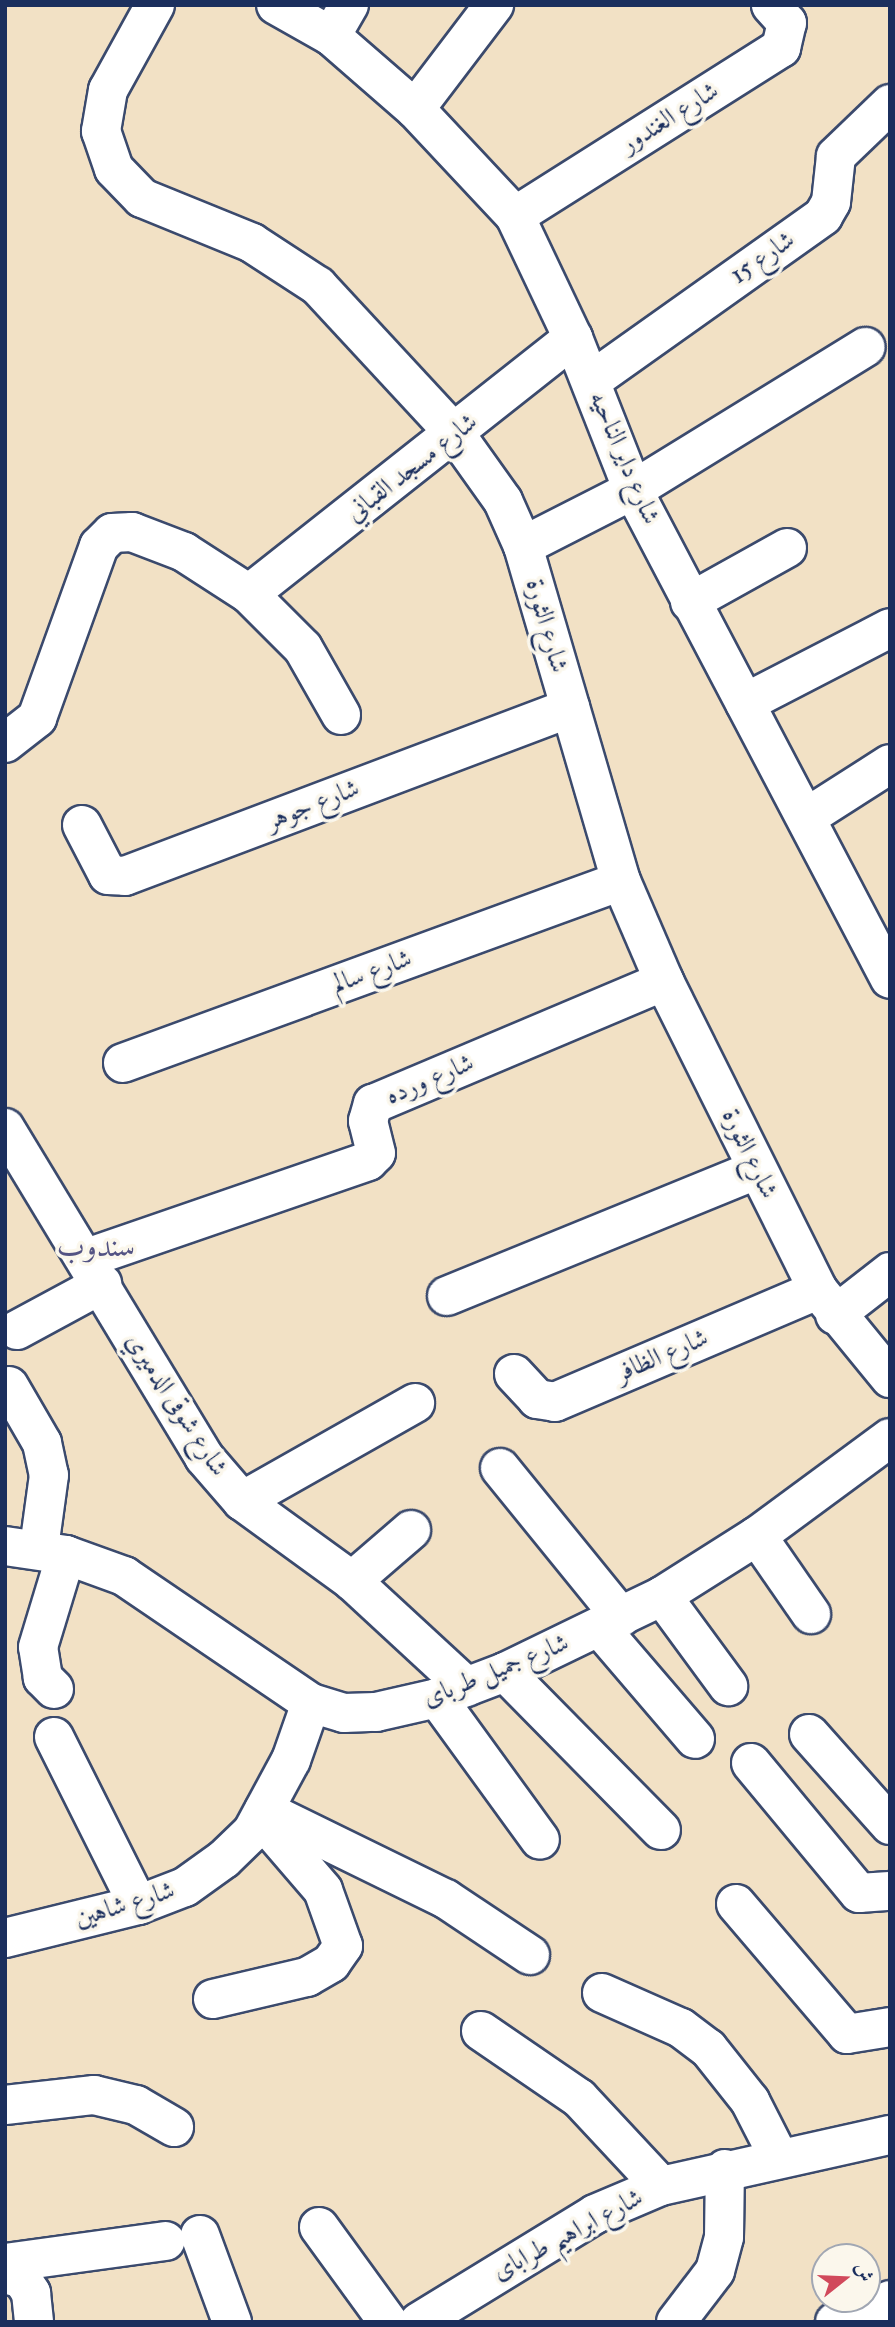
<!DOCTYPE html>
<html>
<head>
<meta charset="utf-8">
<style>
	body { margin:0 }
	#map { position:relative; width:895px; height:2327px; overflow:hidden; background:#f2e1c5; font-family:"IM FELL Double Pica",Amiri,serif }
	div>[style] { position:absolute }
	.roads { filter:drop-shadow(2px 0 #3b4a6d) drop-shadow(-2px 0 #3b4a6d) drop-shadow(0 2px #3b4a6d) drop-shadow(0 -2px #3b4a6d) }
	.street>* { height:38px; margin:-19px; padding:0 19px; transform-origin:19px; border-radius:19px; background:#fff }
	span { translate:-50% -50%; white-space:nowrap; text-align:center; line-height:1.15; -webkit-text-stroke:7px #fbf7ec; paint-order:stroke }
	.street-label { font-size:26px; color:#1b2f5e }
	.quarter-label { font-size:30px; color:#535383 }
	.frame { position:absolute; inset:0; border:7px solid #1b2f5e; pointer-events:none }
	.north { position:absolute; left:811px; top:2243px; width:70px; height:70px; box-sizing:border-box; background:#fbf7ec; border:2px solid #a1a7b3; border-radius:50%; rotate:72deg; font-size:19px; font-weight:700; line-height:28px; text-align:center; color:#1b2f5e }
	.north::after { content:''; display:block; margin:auto; width:24px; height:32px; background:#d1495b; clip-path:polygon(50% 0,100% 100%,50% 72%,0 100%) }
</style>
</head>
<body>
<div id="map">
	<div class="roads">
		<div class="street">
			<div style="left:155px;top:5px;width:97px;rotate:118.9deg"></div>
			<div style="left:108px;top:90px;width:42px;rotate:99.7deg"></div>
			<div style="left:101px;top:131px;width:40px;rotate:71.1deg"></div>
			<div style="left:114px;top:169px;width:40px;rotate:46deg"></div>
			<div style="left:142px;top:198px;width:119px;rotate:22.2deg"></div>
			<div style="left:252px;top:243px;width:79px;rotate:33.1deg"></div>
			<div style="left:318px;top:286px;width:203px;rotate:47.2deg"></div>
			<div style="left:456px;top:435px;width:81px;rotate:54.5deg"></div>
			<div style="left:503px;top:501px;width:49px;rotate:66deg"></div>
			<div style="left:523px;top:546px;width:349px;rotate:73.7deg"></div>
			<div style="left:621px;top:881px;width:109px;rotate:66.7deg"></div>
			<div style="left:664px;top:981px;width:345px;rotate:63.5deg"></div>
			<div style="left:818px;top:1290px;width:114px;rotate:50.7deg"></div>
			<div style="left:276px;top:5px;width:63px;rotate:29.4deg"></div>
			<div style="left:331px;top:36px;width:111px;rotate:41deg"></div>
			<div style="left:415px;top:109px;width:146px;rotate:46.9deg"></div>
			<div style="left:515px;top:216px;width:135px;rotate:64.6deg"></div>
			<div style="left:573px;top:338px;width:163px;rotate:68.5deg"></div>
			<div style="left:633px;top:490px;width:552px;rotate:62.28deg"></div>
			<div style="left:331px;top:36px;width:36px;rotate:-60deg"></div>
			<div style="left:415px;top:109px;width:131px;rotate:-52.8deg"></div>
			<div style="left:515px;top:216px;width:315px;rotate:-32.3deg"></div>
			<div style="left:781px;top:48px;width:26px;rotate:-77deg"></div>
			<div style="left:787px;top:23px;width:24px;rotate:-132deg"></div>
			<div style="left:591px;top:381px;width:285px;rotate:-35.4deg"></div>
			<div style="left:823px;top:216px;width:16px;rotate:-60deg"></div>
			<div style="left:831px;top:202px;width:46px;rotate:-83.8deg"></div>
			<div style="left:836px;top:156px;width:75px;rotate:-43.9deg"></div>
			<div style="left:523px;top:546px;width:123px;rotate:-27deg"></div>
			<div style="left:633px;top:490px;width:273px;rotate:-31.6deg"></div>
			<div style="left:249px;top:594px;width:413px;rotate:-38.3deg"></div>
			<div style="left:690px;top:602px;width:111px;rotate:-29.1deg"></div>
			<div style="left:745px;top:703px;width:163px;rotate:-27.3deg"></div>
			<div style="left:5px;top:743px;width:41px;rotate:-38deg"></div>
			<div style="left:37px;top:718px;width:183px;rotate:-70.2deg"></div>
			<div style="left:99px;top:546px;width:18px;rotate:-45deg"></div>
			<div style="left:112px;top:533px;width:20px;rotate:-3deg"></div>
			<div style="left:132px;top:532px;width:56px;rotate:21deg"></div>
			<div style="left:184px;top:552px;width:77px;rotate:32.9deg"></div>
			<div style="left:249px;top:594px;width:76px;rotate:45deg"></div>
			<div style="left:303px;top:648px;width:77px;rotate:60.4deg"></div>
			<div style="left:807px;top:817px;width:98px;rotate:-32.6deg"></div>
			<div style="left:82px;top:825px;width:56px;rotate:62.5deg"></div>
			<div style="left:108px;top:875px;width:17px;rotate:3deg"></div>
			<div style="left:125px;top:876px;width:476px;rotate:-20.7deg"></div>
			<div style="left:123px;top:1063px;width:530px;rotate:-20.08deg"></div>
			<div style="left:5px;top:1128px;width:385px;rotate:58.8deg"></div>
			<div style="left:204px;top:1457px;width:58px;rotate:49.2deg"></div>
			<div style="left:242px;top:1501px;width:136px;rotate:36deg"></div>
			<div style="left:352px;top:1581px;width:156px;rotate:42.7deg"></div>
			<div style="left:87px;top:1258px;width:297px;rotate:-19deg"></div>
			<div style="left:368px;top:1161px;width:11px;rotate:-45deg"></div>
			<div style="left:376px;top:1153px;width:33px;rotate:-104deg"></div>
			<div style="left:368px;top:1121px;width:18px;rotate:-74deg"></div>
			<div style="left:373px;top:1104px;width:316px;rotate:-22.9deg"></div>
			<div style="left:447px;top:1296px;width:334px;rotate:-22.2deg"></div>
			<div style="left:835px;top:1315px;width:70px;rotate:-38deg"></div>
			<div style="left:17px;top:1330px;width:97px;rotate:-28.4deg"></div>
			<div style="left:514px;top:1374px;width:34px;rotate:47deg"></div>
			<div style="left:537px;top:1399px;width:18px;rotate:9deg"></div>
			<div style="left:555px;top:1402px;width:286px;rotate:-23.1deg"></div>
			<div style="left:9px;top:1386px;width:66px;rotate:59.9deg"></div>
			<div style="left:42px;top:1443px;width:33px;rotate:78deg"></div>
			<div style="left:49px;top:1475px;width:74px;rotate:97.8deg"></div>
			<div style="left:500px;top:1468px;width:192px;rotate:50.9deg"></div>
			<div style="left:242px;top:1501px;width:199px;rotate:-29.5deg"></div>
			<div style="left:757px;top:1536px;width:95px;rotate:55.3deg"></div>
			<div style="left:5px;top:1546px;width:62px;rotate:8.4deg"></div>
			<div style="left:66px;top:1555px;width:62px;rotate:19.9deg"></div>
			<div style="left:124px;top:1576px;width:226px;rotate:34.2deg"></div>
			<div style="left:311px;top:1703px;width:34px;rotate:17deg"></div>
			<div style="left:344px;top:1713px;width:32px;rotate:-2deg"></div>
			<div style="left:376px;top:1712px;width:63px;rotate:-12.9deg"></div>
			<div style="left:437px;top:1698px;width:73px;rotate:-20.9deg"></div>
			<div style="left:505px;top:1672px;width:174px;rotate:-25.8deg"></div>
			<div style="left:662px;top:1596px;width:112px;rotate:-32.3deg"></div>
			<div style="left:757px;top:1536px;width:165px;rotate:-36.4deg"></div>
			<div style="left:352px;top:1581px;width:78px;rotate:-40.8deg"></div>
			<div style="left:662px;top:1596px;width:112px;rotate:53.7deg"></div>
			<div style="left:600px;top:1628px;width:146px;rotate:49.4deg"></div>
			<div style="left:505px;top:1672px;width:222px;rotate:45.4deg"></div>
			<div style="left:54px;top:1689px;width:16px;rotate:-135deg"></div>
			<div style="left:43px;top:1678px;width:31px;rotate:-99deg"></div>
			<div style="left:38px;top:1647px;width:96px;rotate:-73.1deg"></div>
			<div style="left:437px;top:1698px;width:175px;rotate:54deg"></div>
			<div style="left:809px;top:1734px;width:122px;rotate:48.3deg"></div>
			<div style="left:54px;top:1737px;width:188px;rotate:63.4deg"></div>
			<div style="left:751px;top:1763px;width:169px;rotate:50.3deg"></div>
			<div style="left:859px;top:1893px;width:31px;rotate:-4deg"></div>
			<div style="left:264px;top:1810px;width:203px;rotate:26.1deg"></div>
			<div style="left:446px;top:1899px;width:101px;rotate:33.7deg"></div>
			<div style="left:736px;top:1904px;width:171px;rotate:49.5deg"></div>
			<div style="left:847px;top:2034px;width:44px;rotate:-9.2deg"></div>
			<div style="left:5px;top:1938px;width:137px;rotate:-13.9deg"></div>
			<div style="left:138px;top:1905px;width:50px;rotate:-21deg"></div>
			<div style="left:185px;top:1887px;width:48px;rotate:-35.7deg"></div>
			<div style="left:224px;top:1859px;width:39px;rotate:-44deg"></div>
			<div style="left:252px;top:1832px;width:82px;rotate:-61.6deg"></div>
			<div style="left:291px;top:1760px;width:60px;rotate:-70.7deg"></div>
			<div style="left:602px;top:1993px;width:86px;rotate:23.9deg"></div>
			<div style="left:681px;top:2028px;width:34px;rotate:37deg"></div>
			<div style="left:708px;top:2048px;width:68px;rotate:51.6deg"></div>
			<div style="left:750px;top:2101px;width:62px;rotate:63deg"></div>
			<div style="left:213px;top:1999px;width:97px;rotate:-13.2deg"></div>
			<div style="left:307px;top:1977px;width:28px;rotate:-30deg"></div>
			<div style="left:331px;top:1963px;width:21px;rotate:-55deg"></div>
			<div style="left:343px;top:1946px;width:59px;rotate:-109.7deg"></div>
			<div style="left:323px;top:1890px;width:94px;rotate:-130.7deg"></div>
			<div style="left:481px;top:2031px;width:119px;rotate:34.4deg"></div>
			<div style="left:579px;top:2098px;width:120px;rotate:47deg"></div>
			<div style="left:5px;top:2105px;width:90px;rotate:-6.4deg"></div>
			<div style="left:94px;top:2095px;width:43px;rotate:13.4deg"></div>
			<div style="left:136px;top:2105px;width:44px;rotate:30.1deg"></div>
			<div style="left:319px;top:2227px;width:117px;rotate:54deg"></div>
			<div style="left:200px;top:2235px;width:93px;rotate:69.8deg"></div>
			<div style="left:5px;top:2263px;width:162px;rotate:-7.8deg"></div>
			<div style="left:5px;top:2274px;width:18px;rotate:16deg"></div>
			<div style="left:22px;top:2279px;width:17px;rotate:57deg"></div>
			<div style="left:31px;top:2293px;width:29px;rotate:84deg"></div>
			<div style="left:419px;top:2322px;width:206px;rotate:-31.5deg"></div>
			<div style="left:595px;top:2214px;width:72px;rotate:-23deg"></div>
			<div style="left:661px;top:2186px;width:235px;rotate:-12.6deg"></div>
			<div style="left:676px;top:2322px;width:64px;rotate:-52.6deg"></div>
			<div style="left:715px;top:2271px;width:35px;rotate:-75deg"></div>
			<div style="left:724px;top:2237px;width:68px;rotate:-89.2deg"></div>
			<div style="left:835px;top:2322px;width:59px;rotate:-21.8deg"></div>
		</div>
	</div>
	<div class="street-label">
		<span style="left:670px;top:118px;rotate:-32deg">شارع الغندور</span>
		<span style="left:763px;top:258px;rotate:-35deg">شارع 15</span>
		<span style="left:624px;top:458px;rotate:67deg">شارع داير الناحيه</span>
		<span style="left:412px;top:468px;rotate:-38deg">شارع مسجد القباني</span>
		<span style="left:546px;top:626px;rotate:74deg">شارع الثورة</span>
		<span style="left:313px;top:805px;rotate:-21deg">شارع جوهر</span>
		<span style="left:372px;top:972px;rotate:-20deg">شارع سالم</span>
		<span style="left:430px;top:1080px;rotate:-23deg">شارع ورده</span>
		<span style="left:749px;top:1154px;rotate:64deg">شارع الثورة</span>
		<span style="left:662px;top:1356px;rotate:-23deg">شارع الظافر</span>
		<span style="left:176px;top:1405px;rotate:57deg">شارع شوقى الدميري</span>
		<span style="left:496px;top:1671px;rotate:-22deg">شارع جميل طرباى</span>
		<span style="left:125px;top:1905px;rotate:-17deg">شارع شاهين</span>
		<span style="left:568px;top:2235px;rotate:-28deg">شارع ابراهيم طراباى</span>
	</div>
	<div class="quarter-label">
		<span style="left:96px;top:1247px">سندوب</span>
	</div>
	<div class="frame"></div>
	<div class="north">ش</div>
</div>
</body>
</html>
